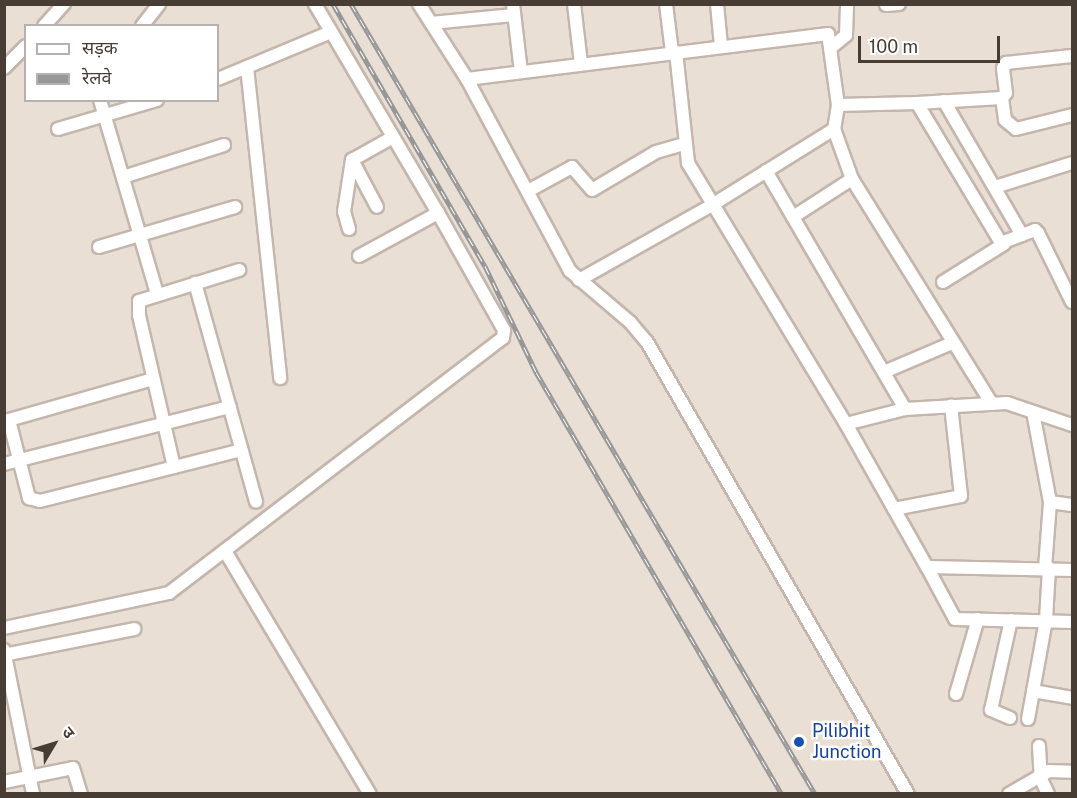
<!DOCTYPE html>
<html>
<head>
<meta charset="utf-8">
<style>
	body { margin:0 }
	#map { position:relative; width:1077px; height:798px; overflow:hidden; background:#f4eee7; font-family:"Public Sans","Noto Sans Devanagari",sans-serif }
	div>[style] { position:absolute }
	.residential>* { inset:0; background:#e9dfd5 }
	.roads { filter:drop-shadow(2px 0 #c4b6ac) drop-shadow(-2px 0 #c4b6ac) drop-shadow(0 2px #c4b6ac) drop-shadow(0 -2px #c4b6ac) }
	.minor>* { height:12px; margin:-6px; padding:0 6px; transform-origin:6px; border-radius:6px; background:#fff }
	.rail>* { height:5px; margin-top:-2.5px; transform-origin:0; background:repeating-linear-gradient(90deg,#fff 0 9px,#979797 0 18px); box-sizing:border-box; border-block:2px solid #979797 }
	.dots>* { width:16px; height:16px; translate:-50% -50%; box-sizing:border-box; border:3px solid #fff; border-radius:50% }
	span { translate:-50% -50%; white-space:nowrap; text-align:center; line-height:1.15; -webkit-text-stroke:4.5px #fff; paint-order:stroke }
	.transit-label { font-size:18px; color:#164399 }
	.left { translate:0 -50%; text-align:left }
	.frame { position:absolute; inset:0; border:6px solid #483d35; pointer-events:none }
	.legend { position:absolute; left:24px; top:24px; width:195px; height:78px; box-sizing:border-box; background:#fff; border:2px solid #b6b1ae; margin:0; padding:8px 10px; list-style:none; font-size:18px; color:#483d35 }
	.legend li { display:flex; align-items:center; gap:12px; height:30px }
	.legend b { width:30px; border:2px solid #b6b1ae }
	.north { position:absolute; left:24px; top:714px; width:60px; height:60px; -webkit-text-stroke:4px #fff; paint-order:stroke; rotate:52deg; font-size:16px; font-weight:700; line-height:24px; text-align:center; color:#483d35 }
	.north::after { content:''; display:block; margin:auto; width:21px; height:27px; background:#483d35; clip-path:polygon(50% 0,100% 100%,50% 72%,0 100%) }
	.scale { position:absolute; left:858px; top:36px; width:142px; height:27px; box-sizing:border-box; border:3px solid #483d35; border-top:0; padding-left:8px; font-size:18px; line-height:21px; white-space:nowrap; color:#483d35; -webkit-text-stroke:4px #fff; paint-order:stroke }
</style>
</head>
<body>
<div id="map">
	<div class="residential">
		<div style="clip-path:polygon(evenodd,5px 5px,1072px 5px,1072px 793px,5px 793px,5px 5px,26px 26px,218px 26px,218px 100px,26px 100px,26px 26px)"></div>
	</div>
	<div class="roads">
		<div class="minor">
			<div style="left:419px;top:4px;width:89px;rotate:57.4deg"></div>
			<div style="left:467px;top:79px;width:218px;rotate:61.8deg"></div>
			<div style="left:570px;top:271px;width:79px;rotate:40.4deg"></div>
			<div style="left:630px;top:322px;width:26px;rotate:50deg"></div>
			<div style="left:647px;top:342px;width:522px;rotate:60deg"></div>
			<div style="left:513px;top:4px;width:68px;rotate:83.3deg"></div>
			<div style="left:574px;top:4px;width:60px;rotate:83.3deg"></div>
			<div style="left:666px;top:4px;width:48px;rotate:82.9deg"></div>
			<div style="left:717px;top:4px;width:42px;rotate:84.6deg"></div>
			<div style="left:886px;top:5px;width:13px;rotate:-4deg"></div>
			<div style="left:431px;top:23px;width:83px;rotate:-5.5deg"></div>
			<div style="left:44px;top:26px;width:30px;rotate:-48deg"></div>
			<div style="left:142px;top:26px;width:28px;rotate:-52deg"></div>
			<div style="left:833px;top:46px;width:17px;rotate:-40deg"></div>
			<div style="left:846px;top:35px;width:31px;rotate:-88deg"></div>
			<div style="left:676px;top:52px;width:112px;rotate:83.8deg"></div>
			<div style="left:688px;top:163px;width:305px;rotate:58.8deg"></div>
			<div style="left:846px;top:424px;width:61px;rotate:-14.3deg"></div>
			<div style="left:905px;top:409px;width:102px;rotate:-3.4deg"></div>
			<div style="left:1007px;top:403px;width:69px;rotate:18.7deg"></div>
			<div style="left:247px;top:67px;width:313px;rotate:83.9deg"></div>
			<div style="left:4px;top:68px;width:31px;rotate:-45deg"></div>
			<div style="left:218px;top:79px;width:122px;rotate:-22.6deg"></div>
			<div style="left:467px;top:79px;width:364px;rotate:-7.1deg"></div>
			<div style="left:828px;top:34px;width:72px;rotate:82deg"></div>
			<div style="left:838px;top:105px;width:79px;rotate:-1.5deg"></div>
			<div style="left:917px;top:103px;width:85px;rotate:-3.4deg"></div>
			<div style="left:1002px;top:98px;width:6px;rotate:-51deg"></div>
			<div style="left:1006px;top:93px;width:25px;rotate:-97deg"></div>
			<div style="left:1003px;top:68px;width:6px;rotate:-59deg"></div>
			<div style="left:1006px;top:63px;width:66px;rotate:-6.1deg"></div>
			<div style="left:1002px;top:98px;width:22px;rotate:82deg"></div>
			<div style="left:1005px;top:120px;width:14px;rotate:39deg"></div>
			<div style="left:1016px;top:129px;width:58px;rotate:-14deg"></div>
			<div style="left:100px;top:100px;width:202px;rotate:73.6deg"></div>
			<div style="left:944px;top:101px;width:155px;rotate:59.8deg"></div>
			<div style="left:1022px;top:235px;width:14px;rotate:-21deg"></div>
			<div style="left:1035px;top:230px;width:4px;rotate:45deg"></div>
			<div style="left:1038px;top:233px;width:77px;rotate:63.8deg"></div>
			<div style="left:917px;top:103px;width:163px;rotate:59deg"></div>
			<div style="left:1001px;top:243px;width:22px;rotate:-21deg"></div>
			<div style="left:838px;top:105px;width:24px;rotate:99deg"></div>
			<div style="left:834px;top:129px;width:53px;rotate:70.2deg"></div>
			<div style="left:852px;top:179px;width:265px;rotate:58.1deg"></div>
			<div style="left:58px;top:129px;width:103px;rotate:-16.3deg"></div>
			<div style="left:352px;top:160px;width:53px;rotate:62deg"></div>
			<div style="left:766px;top:171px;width:276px;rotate:59.7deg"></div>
			<div style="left:123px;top:177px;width:106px;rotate:-17.6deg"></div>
			<div style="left:995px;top:187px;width:81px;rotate:-17.3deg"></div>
			<div style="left:528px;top:191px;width:50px;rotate:-28.6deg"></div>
			<div style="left:572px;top:167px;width:30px;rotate:49deg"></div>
			<div style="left:592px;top:190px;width:74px;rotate:-30.7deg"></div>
			<div style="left:656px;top:152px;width:29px;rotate:-16deg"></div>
			<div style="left:793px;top:217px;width:70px;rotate:-32.8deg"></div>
			<div style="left:349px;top:229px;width:18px;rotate:-106deg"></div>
			<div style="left:344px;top:212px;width:53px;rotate:-81.3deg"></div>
			<div style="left:352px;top:160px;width:47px;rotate:-29.3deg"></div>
			<div style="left:99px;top:247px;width:142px;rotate:-16.4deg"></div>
			<div style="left:359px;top:256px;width:90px;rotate:-28.6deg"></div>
			<div style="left:579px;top:280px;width:153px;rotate:-29.4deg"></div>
			<div style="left:712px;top:205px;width:144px;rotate:-31.9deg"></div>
			<div style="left:943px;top:282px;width:72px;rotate:-31.9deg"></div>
			<div style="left:195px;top:283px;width:227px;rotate:74.4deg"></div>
			<div style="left:884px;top:372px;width:74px;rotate:-23.1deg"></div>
			<div style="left:153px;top:379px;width:150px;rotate:164.1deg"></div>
			<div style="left:9px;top:420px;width:81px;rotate:75.6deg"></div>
			<div style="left:29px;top:498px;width:11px;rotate:15deg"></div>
			<div style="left:40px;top:501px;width:208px;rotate:-14.2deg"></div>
			<div style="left:1033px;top:412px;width:92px;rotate:79.3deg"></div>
			<div style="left:1050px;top:502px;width:66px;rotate:94.3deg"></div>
			<div style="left:846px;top:424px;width:164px;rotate:60.5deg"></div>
			<div style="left:927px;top:567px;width:145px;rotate:1.2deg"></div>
			<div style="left:4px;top:464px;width:233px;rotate:-14.2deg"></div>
			<div style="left:174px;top:467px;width:156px;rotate:-103deg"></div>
			<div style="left:139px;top:315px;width:14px;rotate:-90deg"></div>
			<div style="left:139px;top:301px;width:105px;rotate:-17.2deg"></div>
			<div style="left:1050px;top:502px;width:22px;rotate:8deg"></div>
			<div style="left:894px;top:509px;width:68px;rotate:-11deg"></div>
			<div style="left:961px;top:496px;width:91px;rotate:-96.3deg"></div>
			<div style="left:225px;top:551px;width:283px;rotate:59.2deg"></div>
			<div style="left:927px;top:567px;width:59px;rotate:61.7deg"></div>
			<div style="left:955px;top:619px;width:117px;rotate:1.5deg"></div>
			<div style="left:4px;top:628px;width:169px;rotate:-12deg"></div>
			<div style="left:169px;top:593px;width:420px;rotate:-37.4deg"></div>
			<div style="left:503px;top:338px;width:8px;rotate:-83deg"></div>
			<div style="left:504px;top:330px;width:134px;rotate:-119.4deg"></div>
			<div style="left:438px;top:213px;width:243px;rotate:-120.5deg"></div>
			<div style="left:4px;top:650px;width:147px;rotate:78.6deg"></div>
			<div style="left:4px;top:655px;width:133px;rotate:-11.3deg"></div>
			<div style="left:1033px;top:691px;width:40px;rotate:10deg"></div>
			<div style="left:956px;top:694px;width:78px;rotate:-73.7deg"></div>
			<div style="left:1010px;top:718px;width:21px;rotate:-157deg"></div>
			<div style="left:991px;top:710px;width:92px;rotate:-77.5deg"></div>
			<div style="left:1028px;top:719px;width:101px;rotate:-79.7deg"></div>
			<div style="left:1046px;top:620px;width:52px;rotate:-86.7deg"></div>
			<div style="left:1039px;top:746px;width:33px;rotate:87deg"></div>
			<div style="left:1041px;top:779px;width:17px;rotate:65deg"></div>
			<div style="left:4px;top:782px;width:70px;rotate:-11.5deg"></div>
			<div style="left:73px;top:768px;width:27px;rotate:73deg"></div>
			<div style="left:1009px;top:794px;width:46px;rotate:-29.9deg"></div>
			<div style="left:1049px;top:771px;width:23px;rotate:2deg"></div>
		</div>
	</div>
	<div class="rail">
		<div style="left:333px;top:4px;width:303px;rotate:59.9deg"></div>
		<div style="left:485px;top:266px;width:118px;rotate:64.3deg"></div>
		<div style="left:536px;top:372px;width:488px;rotate:59.8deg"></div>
		<div style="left:351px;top:4px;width:916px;rotate:59.57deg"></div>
	</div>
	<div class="dots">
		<div style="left:799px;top:742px;background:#1a4fb4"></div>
	</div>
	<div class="transit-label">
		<span class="left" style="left:812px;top:742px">Pilibhit<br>Junction</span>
	</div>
	<div class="frame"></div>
	<ul class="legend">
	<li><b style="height:8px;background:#fff"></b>सड़क</li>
	<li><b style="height:8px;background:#979797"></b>रेलवे</li>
	</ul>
	<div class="north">उ</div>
	<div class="scale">100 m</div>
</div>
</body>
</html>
